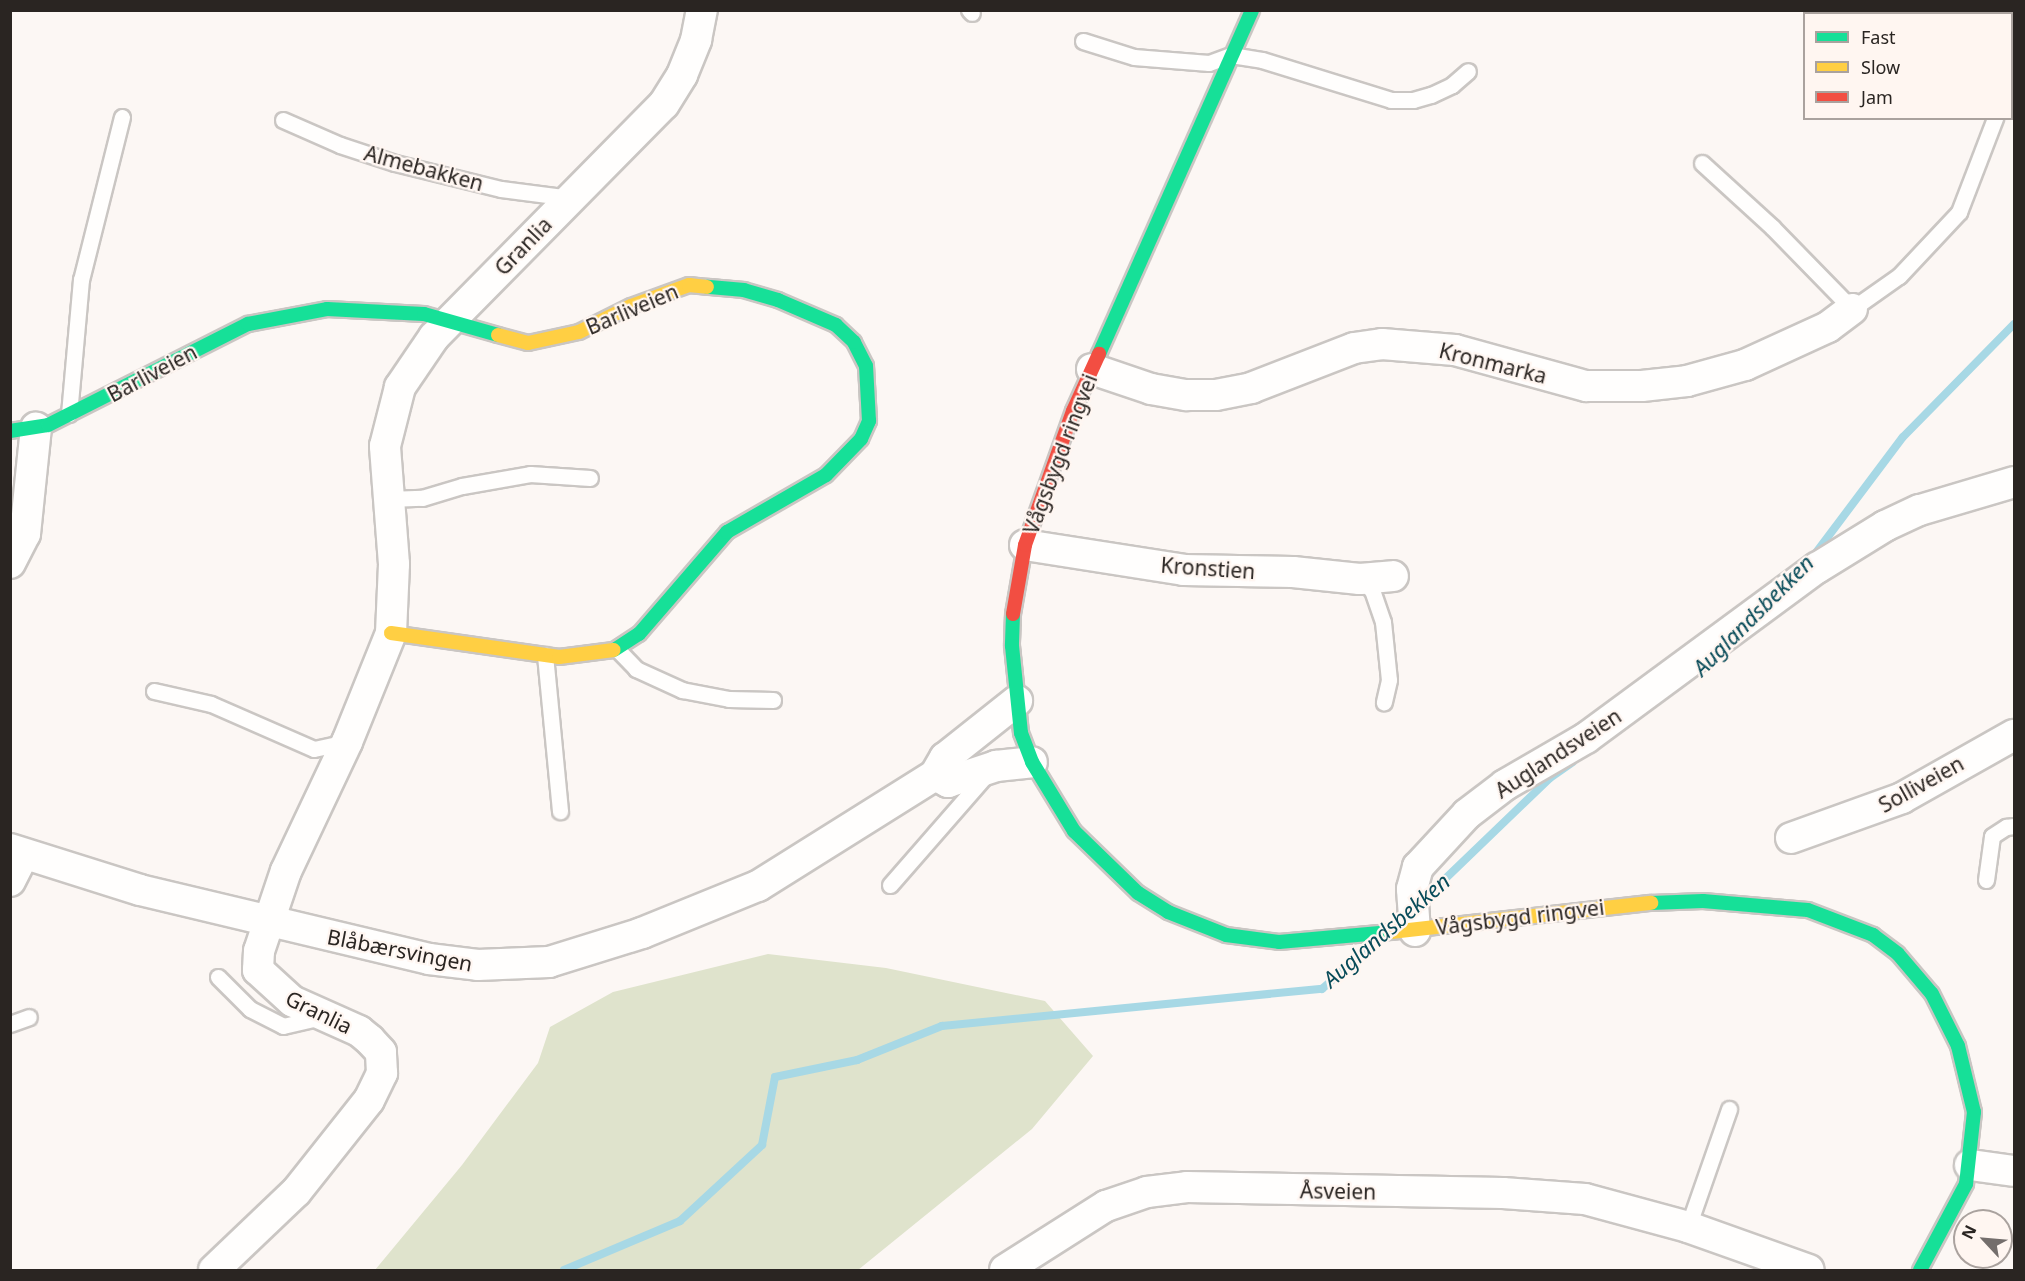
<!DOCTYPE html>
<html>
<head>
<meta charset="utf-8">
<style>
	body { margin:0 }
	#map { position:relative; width:2025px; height:1281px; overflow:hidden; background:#fcf7f4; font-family:"Noto Sans",sans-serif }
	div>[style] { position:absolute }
	.green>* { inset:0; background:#dfe3cc }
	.stream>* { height:8px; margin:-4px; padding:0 4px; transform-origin:4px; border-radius:4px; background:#a7d8e5 }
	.roads { filter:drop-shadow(2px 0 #cac6c3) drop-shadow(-2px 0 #cac6c3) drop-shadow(0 2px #cac6c3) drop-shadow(0 -2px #cac6c3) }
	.lane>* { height:15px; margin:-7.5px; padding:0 7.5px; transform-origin:7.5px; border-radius:7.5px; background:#fffefd }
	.street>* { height:30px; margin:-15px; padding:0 15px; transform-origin:15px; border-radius:15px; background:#fffefd }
	.fast>* { height:14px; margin:-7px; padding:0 7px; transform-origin:7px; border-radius:7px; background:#16e098 }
	.slow>* { height:14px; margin:-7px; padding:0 7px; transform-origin:7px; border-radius:7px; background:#ffcf43 }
	.jam>* { height:14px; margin:-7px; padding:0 7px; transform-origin:7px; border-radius:7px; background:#f24e42 }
	span { translate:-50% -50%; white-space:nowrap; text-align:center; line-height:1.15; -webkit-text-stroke:4.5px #fff6f1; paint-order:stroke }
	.street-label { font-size:21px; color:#2a2522 }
	.water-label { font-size:22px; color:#084b59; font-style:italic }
	.frame { position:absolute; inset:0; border:12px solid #2a2522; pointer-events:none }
	.legend { position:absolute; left:1803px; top:12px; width:210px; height:108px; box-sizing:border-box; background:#fff6f1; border:2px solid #aaa29e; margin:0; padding:8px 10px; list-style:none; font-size:18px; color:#2a2522 }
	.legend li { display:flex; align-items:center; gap:12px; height:30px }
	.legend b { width:30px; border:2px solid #aaa29e }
	.north { position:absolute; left:1953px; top:1209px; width:60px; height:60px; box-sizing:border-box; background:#fff6f1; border:2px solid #aaa29e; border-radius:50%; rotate:296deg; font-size:16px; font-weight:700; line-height:24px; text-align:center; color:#2a2522 }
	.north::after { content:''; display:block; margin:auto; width:21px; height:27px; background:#746e6c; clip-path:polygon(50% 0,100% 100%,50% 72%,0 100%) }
</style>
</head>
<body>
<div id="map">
	<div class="green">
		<div style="clip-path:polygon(768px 954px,886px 968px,1045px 1001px,1093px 1056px,1032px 1129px,858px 1270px,375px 1270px,462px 1165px,538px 1063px,550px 1027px,613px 992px)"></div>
	</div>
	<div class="stream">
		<div style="left:1812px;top:558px;width:151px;rotate:-53.1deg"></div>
		<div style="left:1903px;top:437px;width:158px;rotate:-45.5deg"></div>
		<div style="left:1419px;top:904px;width:182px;rotate:-43.9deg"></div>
		<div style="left:1550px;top:778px;width:28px;rotate:-35deg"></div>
		<div style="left:564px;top:1270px;width:126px;rotate:-22.9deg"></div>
		<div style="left:680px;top:1221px;width:112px;rotate:-42.8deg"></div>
		<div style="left:762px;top:1145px;width:69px;rotate:-79.2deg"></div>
		<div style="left:775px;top:1077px;width:84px;rotate:-11.7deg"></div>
		<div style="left:857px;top:1060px;width:92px;rotate:-21.8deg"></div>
		<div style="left:942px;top:1026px;width:382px;rotate:-5.6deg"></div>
		<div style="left:1322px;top:989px;width:65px;rotate:-41.3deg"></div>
	</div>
	<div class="roads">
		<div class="lane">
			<div style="left:969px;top:10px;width:4px;rotate:45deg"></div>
			<div style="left:1083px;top:41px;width:53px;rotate:17.4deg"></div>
			<div style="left:1134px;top:57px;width:75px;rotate:4.6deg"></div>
			<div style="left:1209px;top:63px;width:23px;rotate:-20deg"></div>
			<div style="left:1231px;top:55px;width:31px;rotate:9deg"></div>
			<div style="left:1262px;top:60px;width:135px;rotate:17.2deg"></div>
			<div style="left:1391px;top:100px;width:22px"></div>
			<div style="left:1413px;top:100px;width:19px;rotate:-16deg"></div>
			<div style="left:1431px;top:95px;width:23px;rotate:-25deg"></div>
			<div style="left:1452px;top:85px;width:21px;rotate:-41deg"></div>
			<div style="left:283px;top:120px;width:62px;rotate:23.7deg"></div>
			<div style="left:340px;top:145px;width:58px;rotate:18.1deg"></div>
			<div style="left:395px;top:163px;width:109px;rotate:13.8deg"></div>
			<div style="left:501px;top:189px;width:70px;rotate:7.4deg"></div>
			<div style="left:1702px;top:163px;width:95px;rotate:42.4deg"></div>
			<div style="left:1772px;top:227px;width:115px;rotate:45.7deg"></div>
			<div style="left:1852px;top:309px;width:57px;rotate:-35.1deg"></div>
			<div style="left:1899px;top:276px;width:88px;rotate:-46.8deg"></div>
			<div style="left:1959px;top:212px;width:101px;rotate:-69deg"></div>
			<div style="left:69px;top:414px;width:135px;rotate:-84.9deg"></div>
			<div style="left:81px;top:280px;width:168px;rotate:-75.9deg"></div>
			<div style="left:388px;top:499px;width:34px;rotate:-2deg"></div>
			<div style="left:422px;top:498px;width:42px;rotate:-16.7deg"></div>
			<div style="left:462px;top:486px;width:69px;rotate:-10deg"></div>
			<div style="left:530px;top:474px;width:60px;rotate:3.8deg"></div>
			<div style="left:1360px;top:579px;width:16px;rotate:43deg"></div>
			<div style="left:1372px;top:590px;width:34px;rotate:71deg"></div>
			<div style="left:1383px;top:622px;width:58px;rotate:84.1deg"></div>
			<div style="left:1389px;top:680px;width:23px;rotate:103deg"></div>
			<div style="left:617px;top:649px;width:28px;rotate:46deg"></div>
			<div style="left:636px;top:669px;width:51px;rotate:24.5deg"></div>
			<div style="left:682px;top:690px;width:48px;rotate:10.8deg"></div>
			<div style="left:729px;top:699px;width:44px;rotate:1.3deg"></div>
			<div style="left:545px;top:655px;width:157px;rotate:84.5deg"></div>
			<div style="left:154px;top:691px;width:58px;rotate:12.8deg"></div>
			<div style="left:211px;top:704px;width:112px;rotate:23.6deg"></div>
			<div style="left:314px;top:749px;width:34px;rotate:-12deg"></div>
			<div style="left:1986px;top:880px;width:44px;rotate:-82.2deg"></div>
			<div style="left:1992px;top:836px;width:17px;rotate:-33deg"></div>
			<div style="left:2006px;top:827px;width:8px;rotate:-7deg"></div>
			<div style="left:890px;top:885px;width:147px;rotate:-48.9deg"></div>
			<div style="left:218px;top:977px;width:45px;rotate:45deg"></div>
			<div style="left:250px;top:1009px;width:37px;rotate:27deg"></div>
			<div style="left:283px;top:1026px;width:40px;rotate:-13deg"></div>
			<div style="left:10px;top:1024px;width:20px;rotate:-20deg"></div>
			<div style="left:1688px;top:1227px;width:125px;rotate:-70.8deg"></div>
		</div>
		<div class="street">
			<div style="left:1092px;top:369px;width:62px;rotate:18.7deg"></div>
			<div style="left:1151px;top:389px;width:36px;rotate:10deg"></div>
			<div style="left:1186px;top:395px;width:30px"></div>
			<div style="left:1216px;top:395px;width:36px;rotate:-11deg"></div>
			<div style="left:1251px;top:388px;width:110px;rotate:-21.2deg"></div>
			<div style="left:1354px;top:348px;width:28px;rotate:-8deg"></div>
			<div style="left:1382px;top:344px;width:73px;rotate:4.7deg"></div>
			<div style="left:1455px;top:350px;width:136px;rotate:15.4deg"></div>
			<div style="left:1586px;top:386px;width:56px"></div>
			<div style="left:1642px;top:386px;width:45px;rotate:-6.3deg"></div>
			<div style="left:1687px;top:381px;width:60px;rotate:-15.4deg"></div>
			<div style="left:1745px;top:365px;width:91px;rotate:-24.6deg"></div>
			<div style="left:1828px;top:327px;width:30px;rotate:-37deg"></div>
			<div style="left:1025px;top:545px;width:161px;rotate:8.9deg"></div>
			<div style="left:1184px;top:570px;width:109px;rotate:1.1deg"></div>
			<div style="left:1293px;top:572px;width:67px;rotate:6deg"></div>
			<div style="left:1360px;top:579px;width:33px;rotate:-5deg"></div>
			<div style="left:10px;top:563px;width:33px;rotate:-63deg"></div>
			<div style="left:25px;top:534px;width:107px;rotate:-84.1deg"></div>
			<div style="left:935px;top:775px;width:15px;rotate:28deg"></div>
			<div style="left:948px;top:782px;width:51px;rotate:-18.4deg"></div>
			<div style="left:996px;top:766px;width:36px;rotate:-6deg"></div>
			<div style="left:1791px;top:838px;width:118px;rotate:-19.8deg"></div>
			<div style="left:1902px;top:798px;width:129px;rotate:-29.4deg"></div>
			<div style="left:10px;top:849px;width:136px;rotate:17.5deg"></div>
			<div style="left:140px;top:890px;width:297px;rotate:13.4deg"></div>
			<div style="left:429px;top:959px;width:49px;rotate:7deg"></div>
			<div style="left:478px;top:965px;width:71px;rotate:-2.4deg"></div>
			<div style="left:549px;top:962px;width:97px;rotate:-17.3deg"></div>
			<div style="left:642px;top:933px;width:125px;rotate:-22.1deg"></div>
			<div style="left:758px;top:886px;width:209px;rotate:-32.1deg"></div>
			<div style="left:935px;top:775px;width:20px;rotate:-60deg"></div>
			<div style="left:945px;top:758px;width:92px;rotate:-38.4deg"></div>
			<div style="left:10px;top:881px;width:28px;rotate:-63deg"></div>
			<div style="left:1415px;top:931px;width:42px;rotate:-94.1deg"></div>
			<div style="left:1412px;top:889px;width:23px;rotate:-75deg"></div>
			<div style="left:1418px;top:867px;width:72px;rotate:-47.2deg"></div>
			<div style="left:1467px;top:814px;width:48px;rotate:-37.3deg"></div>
			<div style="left:1505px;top:785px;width:94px;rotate:-30.1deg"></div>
			<div style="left:1586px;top:738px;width:287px;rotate:-36.4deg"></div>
			<div style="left:1817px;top:568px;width:80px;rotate:-31.7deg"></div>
			<div style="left:1885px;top:526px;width:38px;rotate:-25deg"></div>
			<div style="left:1920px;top:510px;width:98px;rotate:-16.6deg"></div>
			<div style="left:1970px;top:1165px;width:44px;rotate:7.8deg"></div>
			<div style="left:214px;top:1270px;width:113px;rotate:-43.6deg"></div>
			<div style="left:296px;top:1192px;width:117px;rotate:-51.6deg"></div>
			<div style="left:369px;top:1100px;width:30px;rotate:-64deg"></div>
			<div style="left:382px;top:1073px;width:21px;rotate:-93deg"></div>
			<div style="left:381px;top:1052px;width:16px;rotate:-133deg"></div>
			<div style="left:370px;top:1040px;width:14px;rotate:-141deg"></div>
			<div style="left:359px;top:1031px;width:73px;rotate:-155.9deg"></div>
			<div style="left:292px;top:1001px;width:46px;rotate:-137.6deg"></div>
			<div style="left:258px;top:970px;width:19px;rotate:-87deg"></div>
			<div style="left:259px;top:951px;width:84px;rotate:-71.4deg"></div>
			<div style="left:286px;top:871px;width:143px;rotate:-64.7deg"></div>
			<div style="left:347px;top:742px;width:118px;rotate:-68deg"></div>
			<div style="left:391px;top:633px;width:69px;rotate:-87.5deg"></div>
			<div style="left:394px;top:564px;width:118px;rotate:-94.4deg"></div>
			<div style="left:385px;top:446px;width:61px;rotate:-75.7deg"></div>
			<div style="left:400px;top:387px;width:60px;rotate:-55.8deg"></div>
			<div style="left:434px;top:337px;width:327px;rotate:-45.4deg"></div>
			<div style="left:664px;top:104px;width:34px;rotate:-58deg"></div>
			<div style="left:682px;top:75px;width:38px;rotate:-68deg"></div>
			<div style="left:696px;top:40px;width:31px;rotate:-79deg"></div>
			<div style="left:1005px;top:1270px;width:120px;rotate:-32.4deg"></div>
			<div style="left:1106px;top:1206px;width:43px;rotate:-18.9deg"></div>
			<div style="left:1147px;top:1192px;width:40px;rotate:-7.1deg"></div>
			<div style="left:1187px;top:1187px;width:316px;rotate:1.1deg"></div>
			<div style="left:1503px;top:1193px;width:82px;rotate:4.2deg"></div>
			<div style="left:1585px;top:1199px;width:107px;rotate:15.2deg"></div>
			<div style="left:1688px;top:1227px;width:128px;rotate:19.6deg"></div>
		</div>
		<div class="fast">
			<div style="left:1099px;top:354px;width:376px;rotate:-66deg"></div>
			<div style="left:10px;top:431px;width:38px;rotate:-9deg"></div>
			<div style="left:48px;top:425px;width:224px;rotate:-26.8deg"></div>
			<div style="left:248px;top:324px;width:80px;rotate:-10.8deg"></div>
			<div style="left:327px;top:309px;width:97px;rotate:3deg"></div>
			<div style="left:424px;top:314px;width:77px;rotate:15.8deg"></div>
			<div style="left:1013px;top:614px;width:32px;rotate:92deg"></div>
			<div style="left:1012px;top:646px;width:87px;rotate:84.1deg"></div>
			<div style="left:1021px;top:733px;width:31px;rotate:69deg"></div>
			<div style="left:1032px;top:762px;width:81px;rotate:58.7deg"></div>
			<div style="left:1074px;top:831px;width:89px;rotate:44.1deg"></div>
			<div style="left:1138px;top:893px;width:36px;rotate:32deg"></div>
			<div style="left:1168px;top:912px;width:62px;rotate:21.6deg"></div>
			<div style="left:1226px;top:935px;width:53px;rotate:7.5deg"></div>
			<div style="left:1279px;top:942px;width:112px;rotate:-5.1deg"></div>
			<div style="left:614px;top:650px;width:30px;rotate:-33deg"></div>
			<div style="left:639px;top:634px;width:135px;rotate:-49.2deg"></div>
			<div style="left:727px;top:532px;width:114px;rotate:-29.9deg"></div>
			<div style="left:826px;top:475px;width:50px;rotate:-45.8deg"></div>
			<div style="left:861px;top:439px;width:20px;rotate:-66deg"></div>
			<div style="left:869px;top:421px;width:55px;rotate:-93.1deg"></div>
			<div style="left:866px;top:366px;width:27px;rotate:-117deg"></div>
			<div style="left:854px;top:342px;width:25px;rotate:-137deg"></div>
			<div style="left:836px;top:325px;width:63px;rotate:-156.7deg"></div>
			<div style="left:778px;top:300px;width:35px;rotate:-164deg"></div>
			<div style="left:744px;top:290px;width:37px;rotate:-175deg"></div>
			<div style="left:1651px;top:903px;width:52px;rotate:-2.2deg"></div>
			<div style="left:1703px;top:901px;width:105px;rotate:4.9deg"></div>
			<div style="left:1808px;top:910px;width:70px;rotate:21deg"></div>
			<div style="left:1873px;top:935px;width:31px;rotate:37deg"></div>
			<div style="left:1898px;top:954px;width:52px;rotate:49.6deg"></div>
			<div style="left:1932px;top:994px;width:58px;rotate:63.4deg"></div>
			<div style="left:1958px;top:1046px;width:68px;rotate:76.4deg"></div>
			<div style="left:1974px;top:1112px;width:72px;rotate:96.3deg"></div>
			<div style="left:1966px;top:1184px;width:98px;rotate:118.1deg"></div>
		</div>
		<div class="slow">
			<div style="left:498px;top:335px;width:31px;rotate:15deg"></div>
			<div style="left:528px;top:343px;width:52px;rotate:-12.2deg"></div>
			<div style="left:579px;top:332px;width:58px;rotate:-26.6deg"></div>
			<div style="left:631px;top:306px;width:62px;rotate:-19.9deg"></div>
			<div style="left:689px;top:285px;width:18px;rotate:6deg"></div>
			<div style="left:391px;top:633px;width:170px;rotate:8.1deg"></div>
			<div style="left:559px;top:657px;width:55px;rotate:-7.3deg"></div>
			<div style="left:1391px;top:932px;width:262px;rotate:-6.4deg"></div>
		</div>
		<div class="jam">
			<div style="left:1013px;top:614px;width:70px;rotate:-80.1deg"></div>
			<div style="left:1025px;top:545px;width:142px;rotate:-70.3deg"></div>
			<div style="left:1073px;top:411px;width:63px;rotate:-65.5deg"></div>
		</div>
	</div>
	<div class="street-label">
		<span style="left:424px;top:168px;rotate:15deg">Almebakken</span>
		<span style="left:523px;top:246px;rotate:-46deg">Granlia</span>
		<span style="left:632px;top:309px;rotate:-23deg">Barliveien</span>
		<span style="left:1493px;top:363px;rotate:14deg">Kronmarka</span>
		<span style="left:152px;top:373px;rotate:-28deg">Barliveien</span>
		<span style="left:1060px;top:454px;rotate:-69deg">Vågsbygd ringvei</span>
		<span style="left:1208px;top:568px;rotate:4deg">Kronstien</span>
		<span style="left:1558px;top:753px;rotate:-33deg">Auglandsveien</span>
		<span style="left:1921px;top:784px;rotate:-29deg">Solliveien</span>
		<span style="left:1520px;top:917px;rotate:-7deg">Vågsbygd ringvei</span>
		<span style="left:400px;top:950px;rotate:11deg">Blåbærsvingen</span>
		<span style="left:319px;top:1012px;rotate:26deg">Granlia</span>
		<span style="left:1338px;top:1191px;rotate:1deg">Åsveien</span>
	</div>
	<div class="water-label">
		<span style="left:1753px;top:615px;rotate:-45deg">Auglandsbekken</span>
		<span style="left:1386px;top:930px;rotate:-41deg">Auglandsbekken</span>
	</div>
	<div class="frame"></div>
	<ul class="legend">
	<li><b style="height:8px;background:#16e098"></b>Fast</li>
	<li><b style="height:8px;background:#ffcf43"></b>Slow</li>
	<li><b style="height:8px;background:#f24e42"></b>Jam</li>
	</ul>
	<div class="north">N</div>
</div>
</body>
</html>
